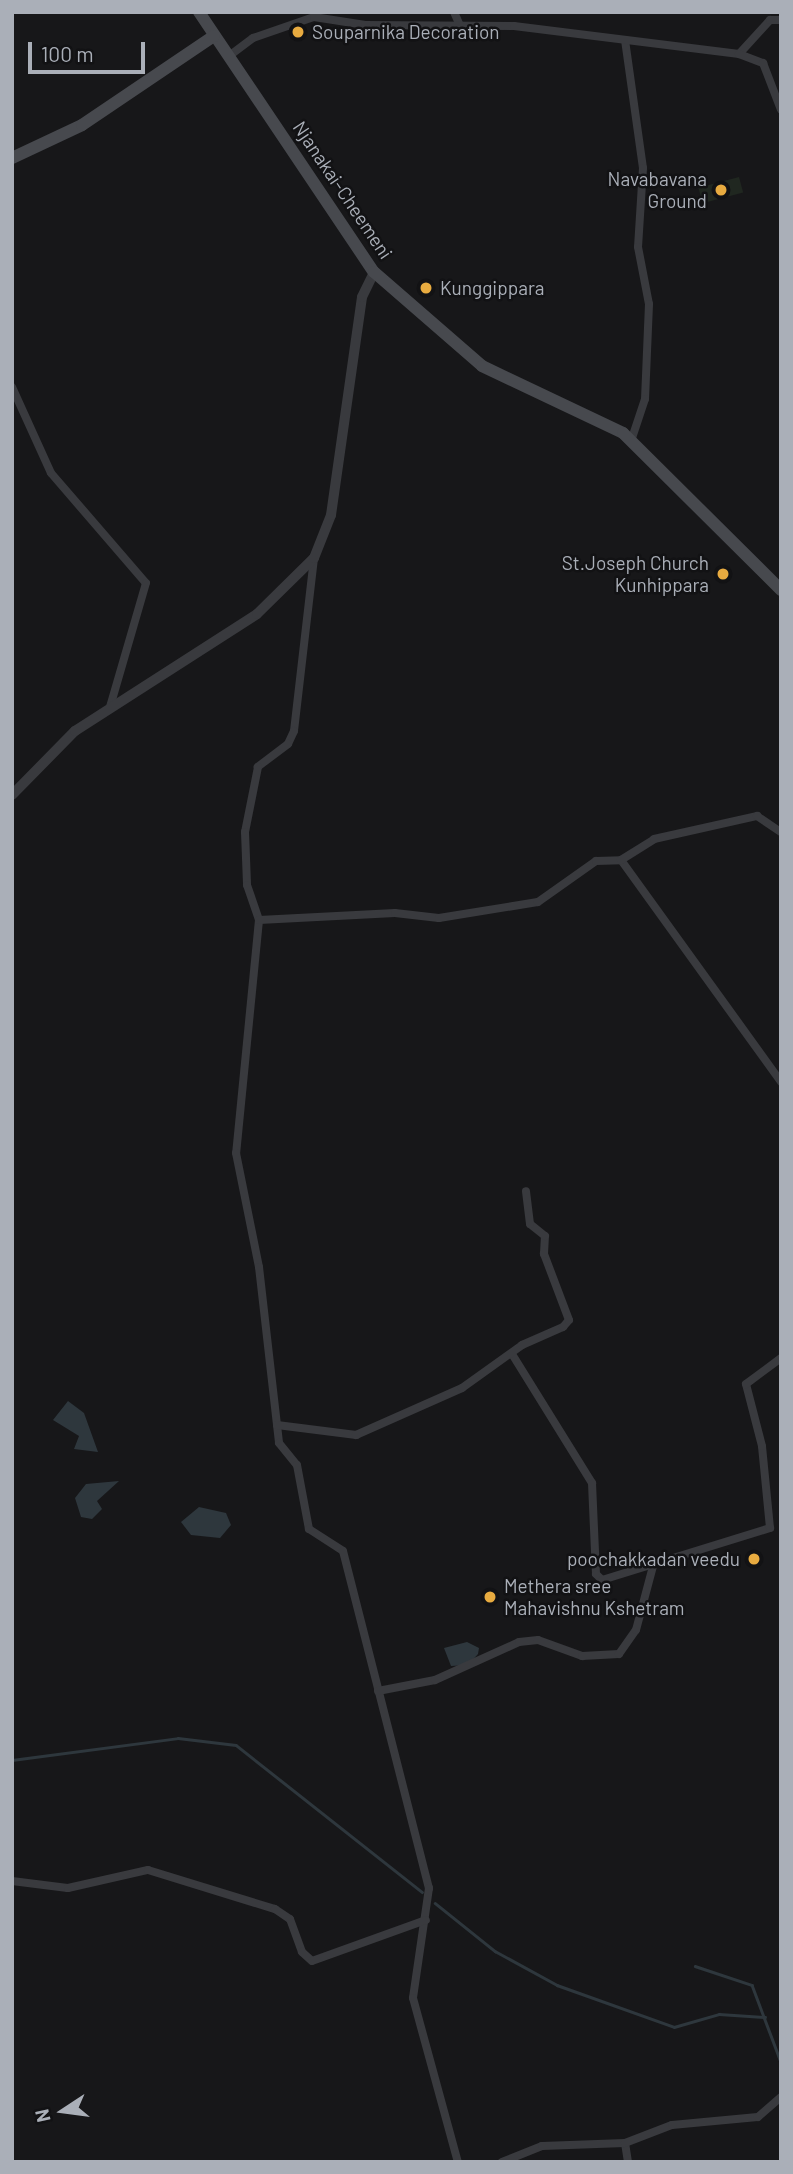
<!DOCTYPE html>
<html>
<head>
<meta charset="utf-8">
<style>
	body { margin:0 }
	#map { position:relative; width:793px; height:2174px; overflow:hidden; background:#171719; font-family:Barlow,sans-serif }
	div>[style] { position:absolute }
	.green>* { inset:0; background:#202720; transform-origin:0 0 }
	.water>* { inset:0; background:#2e373d }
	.stream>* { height:2.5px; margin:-1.25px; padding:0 1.25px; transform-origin:1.25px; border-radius:1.25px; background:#2e373d }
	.minor>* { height:8px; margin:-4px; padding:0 4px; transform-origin:4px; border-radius:4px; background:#393a3e }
	.tertiary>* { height:10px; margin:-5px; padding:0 5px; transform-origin:5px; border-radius:5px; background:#393a3e }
	.secondary>* { height:12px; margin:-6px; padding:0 6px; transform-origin:6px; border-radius:6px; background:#47494e }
	.dots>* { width:19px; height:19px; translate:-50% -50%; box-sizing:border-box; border:4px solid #121214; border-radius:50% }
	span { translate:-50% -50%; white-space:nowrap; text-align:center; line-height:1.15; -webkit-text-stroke:5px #121214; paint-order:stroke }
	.poi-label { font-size:19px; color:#aaafb8 }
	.left { translate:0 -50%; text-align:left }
	.right { translate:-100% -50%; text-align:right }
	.street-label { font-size:19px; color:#aaafb8 }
	.frame { position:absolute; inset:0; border:14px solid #aaafb8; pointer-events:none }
	.north { position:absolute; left:28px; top:2076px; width:70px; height:70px; -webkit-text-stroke:5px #121214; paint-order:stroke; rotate:257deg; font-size:19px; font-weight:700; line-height:28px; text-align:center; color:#aaafb8 }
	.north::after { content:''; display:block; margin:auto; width:24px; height:32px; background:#aaafb8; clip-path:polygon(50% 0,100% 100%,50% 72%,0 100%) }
	.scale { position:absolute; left:28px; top:42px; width:117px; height:32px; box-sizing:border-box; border:4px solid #aaafb8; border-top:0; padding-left:9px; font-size:21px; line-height:24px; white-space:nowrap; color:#aaafb8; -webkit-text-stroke:5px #121214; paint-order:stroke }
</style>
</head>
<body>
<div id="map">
	<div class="green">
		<div style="left:739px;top:177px;width:16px;height:42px;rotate:75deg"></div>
	</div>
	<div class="water">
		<div style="clip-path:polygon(68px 1401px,84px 1413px,98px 1452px,74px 1449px,79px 1436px,53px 1420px)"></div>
		<div style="clip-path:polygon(119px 1481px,97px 1501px,102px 1509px,92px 1519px,81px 1517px,75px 1498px,86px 1484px)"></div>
		<div style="clip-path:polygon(199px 1507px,226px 1513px,231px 1525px,220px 1538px,191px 1535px,181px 1522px)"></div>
		<div style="clip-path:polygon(467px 1642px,479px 1648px,478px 1654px,468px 1665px,451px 1666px,444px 1648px)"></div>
	</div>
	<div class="stream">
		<div style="left:12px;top:1760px;width:167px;rotate:-7.5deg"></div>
		<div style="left:178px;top:1738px;width:58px;rotate:6.9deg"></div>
		<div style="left:236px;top:1745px;width:237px;rotate:38.3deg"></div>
		<div style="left:435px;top:1903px;width:77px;rotate:38.7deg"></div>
		<div style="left:495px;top:1951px;width:71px;rotate:28.7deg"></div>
		<div style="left:557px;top:1985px;width:124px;rotate:19.7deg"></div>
		<div style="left:674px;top:2027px;width:47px;rotate:-16.1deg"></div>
		<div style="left:719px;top:2014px;width:46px;rotate:3.7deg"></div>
		<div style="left:695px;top:1966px;width:60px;rotate:18.4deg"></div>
		<div style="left:752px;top:1985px;width:82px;rotate:69.4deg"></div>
	</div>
	<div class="minor">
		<div style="left:454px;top:12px;width:17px;rotate:66deg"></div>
		<div style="left:625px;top:40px;width:129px;rotate:82deg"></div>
		<div style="left:643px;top:168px;width:79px;rotate:93.6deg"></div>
		<div style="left:638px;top:247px;width:58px;rotate:79.1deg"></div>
		<div style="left:649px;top:304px;width:95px;rotate:92.4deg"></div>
		<div style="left:645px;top:399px;width:44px;rotate:108.4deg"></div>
		<div style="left:739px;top:54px;width:46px;rotate:-47.6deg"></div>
		<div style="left:770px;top:20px;width:11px"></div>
		<div style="left:229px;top:56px;width:30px;rotate:-37deg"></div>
		<div style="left:253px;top:38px;width:65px;rotate:-19deg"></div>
		<div style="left:314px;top:17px;width:52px;rotate:8.9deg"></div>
		<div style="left:365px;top:25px;width:149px;rotate:0.4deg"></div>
		<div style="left:514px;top:26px;width:227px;rotate:7.1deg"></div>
		<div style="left:739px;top:54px;width:26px;rotate:21deg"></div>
		<div style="left:763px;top:63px;width:50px;rotate:69deg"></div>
		<div style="left:12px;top:387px;width:94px;rotate:65.6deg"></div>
		<div style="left:51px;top:473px;width:145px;rotate:49.2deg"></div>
		<div style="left:146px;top:583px;width:129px;rotate:106.2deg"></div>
		<div style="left:314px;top:558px;width:174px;rotate:96.6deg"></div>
		<div style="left:294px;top:731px;width:14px;rotate:115deg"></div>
		<div style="left:288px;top:744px;width:38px;rotate:143deg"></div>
		<div style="left:258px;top:767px;width:66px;rotate:101.3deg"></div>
		<div style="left:245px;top:832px;width:53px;rotate:87.8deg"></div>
		<div style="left:247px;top:885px;width:37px;rotate:71deg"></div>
		<div style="left:259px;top:920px;width:234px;rotate:95.6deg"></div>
		<div style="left:236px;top:1153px;width:116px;rotate:78.6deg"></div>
		<div style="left:259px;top:1267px;width:177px;rotate:83.5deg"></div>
		<div style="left:279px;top:1443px;width:28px;rotate:51deg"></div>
		<div style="left:297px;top:1465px;width:65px;rotate:79.4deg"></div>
		<div style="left:309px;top:1529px;width:40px;rotate:32.9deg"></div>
		<div style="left:343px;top:1551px;width:348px;rotate:75.7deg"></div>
		<div style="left:429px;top:1888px;width:111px;rotate:98.3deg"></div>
		<div style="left:413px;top:1998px;width:170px;rotate:74.7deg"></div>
		<div style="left:621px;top:860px;width:274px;rotate:54.2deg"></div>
		<div style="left:259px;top:920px;width:136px;rotate:-2.9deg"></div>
		<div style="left:395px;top:913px;width:44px;rotate:6.5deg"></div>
		<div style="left:439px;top:918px;width:100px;rotate:-9.2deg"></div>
		<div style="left:538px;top:902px;width:71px;rotate:-35.3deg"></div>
		<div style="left:596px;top:861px;width:25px;rotate:-2deg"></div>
		<div style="left:621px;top:860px;width:39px;rotate:-32deg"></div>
		<div style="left:654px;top:839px;width:106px;rotate:-12.6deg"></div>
		<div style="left:757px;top:816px;width:29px;rotate:34deg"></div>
		<div style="left:512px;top:1354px;width:152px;rotate:58.2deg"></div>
		<div style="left:592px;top:1483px;width:91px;rotate:87.5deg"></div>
		<div style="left:596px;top:1574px;width:8px;rotate:45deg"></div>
		<div style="left:602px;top:1580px;width:176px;rotate:-17.2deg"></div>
		<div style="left:770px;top:1528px;width:82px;rotate:-95.6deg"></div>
		<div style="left:762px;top:1446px;width:64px;rotate:-104.5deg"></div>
		<div style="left:746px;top:1384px;width:44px;rotate:-36.6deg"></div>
		<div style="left:277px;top:1425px;width:80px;rotate:7.2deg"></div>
		<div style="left:356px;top:1435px;width:116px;rotate:-23.9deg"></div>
		<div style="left:462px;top:1388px;width:74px;rotate:-35.6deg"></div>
		<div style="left:522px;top:1345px;width:45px;rotate:-23.7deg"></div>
		<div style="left:563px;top:1327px;width:9px;rotate:-49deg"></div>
		<div style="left:569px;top:1320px;width:71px;rotate:-110.7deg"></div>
		<div style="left:544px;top:1254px;width:18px;rotate:-87deg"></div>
		<div style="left:545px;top:1236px;width:19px;rotate:-141deg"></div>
		<div style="left:530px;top:1224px;width:33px;rotate:-97deg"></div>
		<div style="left:378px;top:1691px;width:58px;rotate:-10.9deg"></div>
		<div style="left:435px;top:1680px;width:92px;rotate:-24.3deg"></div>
		<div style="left:519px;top:1642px;width:19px;rotate:-6deg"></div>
		<div style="left:538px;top:1640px;width:47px;rotate:20deg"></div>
		<div style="left:582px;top:1656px;width:37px;rotate:-3deg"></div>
		<div style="left:619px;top:1654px;width:29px;rotate:-55deg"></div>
		<div style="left:636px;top:1630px;width:66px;rotate:-75.1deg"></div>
		<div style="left:12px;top:1881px;width:56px;rotate:7.1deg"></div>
		<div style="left:68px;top:1888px;width:82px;rotate:-12.7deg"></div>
		<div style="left:148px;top:1870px;width:133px;rotate:17.1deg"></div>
		<div style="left:275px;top:1909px;width:18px;rotate:34deg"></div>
		<div style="left:290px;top:1919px;width:35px;rotate:70deg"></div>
		<div style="left:302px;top:1952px;width:13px;rotate:42deg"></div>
		<div style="left:312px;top:1961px;width:121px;rotate:-19.8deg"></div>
		<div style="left:625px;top:2143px;width:19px;rotate:81deg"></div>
		<div style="left:502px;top:2162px;width:43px;rotate:-21.8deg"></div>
		<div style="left:542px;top:2146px;width:83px;rotate:-2.1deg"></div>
		<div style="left:625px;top:2143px;width:50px;rotate:-21deg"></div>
		<div style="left:672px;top:2125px;width:86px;rotate:-5.3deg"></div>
		<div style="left:758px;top:2117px;width:30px;rotate:-41deg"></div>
	</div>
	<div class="tertiary">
		<div style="left:12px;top:795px;width:90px;rotate:-45.5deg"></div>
		<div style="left:75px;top:731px;width:216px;rotate:-32.7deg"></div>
		<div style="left:257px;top:614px;width:80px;rotate:-44.5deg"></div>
		<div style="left:314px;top:558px;width:46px;rotate:-68.4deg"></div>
		<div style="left:331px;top:515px;width:220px;rotate:-81.9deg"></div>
		<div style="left:362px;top:297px;width:28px;rotate:-64deg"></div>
	</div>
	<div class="secondary">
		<div style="left:199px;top:12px;width:313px;rotate:56.1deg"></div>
		<div style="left:374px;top:272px;width:143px;rotate:41deg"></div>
		<div style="left:482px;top:366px;width:156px;rotate:25.4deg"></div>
		<div style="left:623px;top:433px;width:223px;rotate:44.8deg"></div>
		<div style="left:12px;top:158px;width:77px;rotate:-25.2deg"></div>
		<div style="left:82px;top:125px;width:159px;rotate:-34deg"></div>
	</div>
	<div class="dots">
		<div style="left:298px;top:32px;background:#e8ab40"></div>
		<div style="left:721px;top:190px;background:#e8ab40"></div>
		<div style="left:426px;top:288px;background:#e8ab40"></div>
		<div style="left:723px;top:574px;background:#e8ab40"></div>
		<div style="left:754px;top:1559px;background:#e8ab40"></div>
		<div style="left:490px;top:1597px;background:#e8ab40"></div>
	</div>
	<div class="poi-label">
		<span class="left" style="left:312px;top:32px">Souparnika Decoration</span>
		<span class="right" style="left:707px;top:190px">Navabavana<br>Ground</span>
		<span class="left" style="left:440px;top:288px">Kunggippara</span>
		<span class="right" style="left:709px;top:574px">St.Joseph Church<br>Kunhippara</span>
		<span class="right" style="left:740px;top:1559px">poochakkadan veedu</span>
		<span class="left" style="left:504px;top:1597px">Methera sree<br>Mahavishnu Kshetram</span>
	</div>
	<div class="street-label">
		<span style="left:343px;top:190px;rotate:56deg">Njanakai-Cheemeni</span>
	</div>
	<div class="frame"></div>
	<div class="north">N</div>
	<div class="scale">100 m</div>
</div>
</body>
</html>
